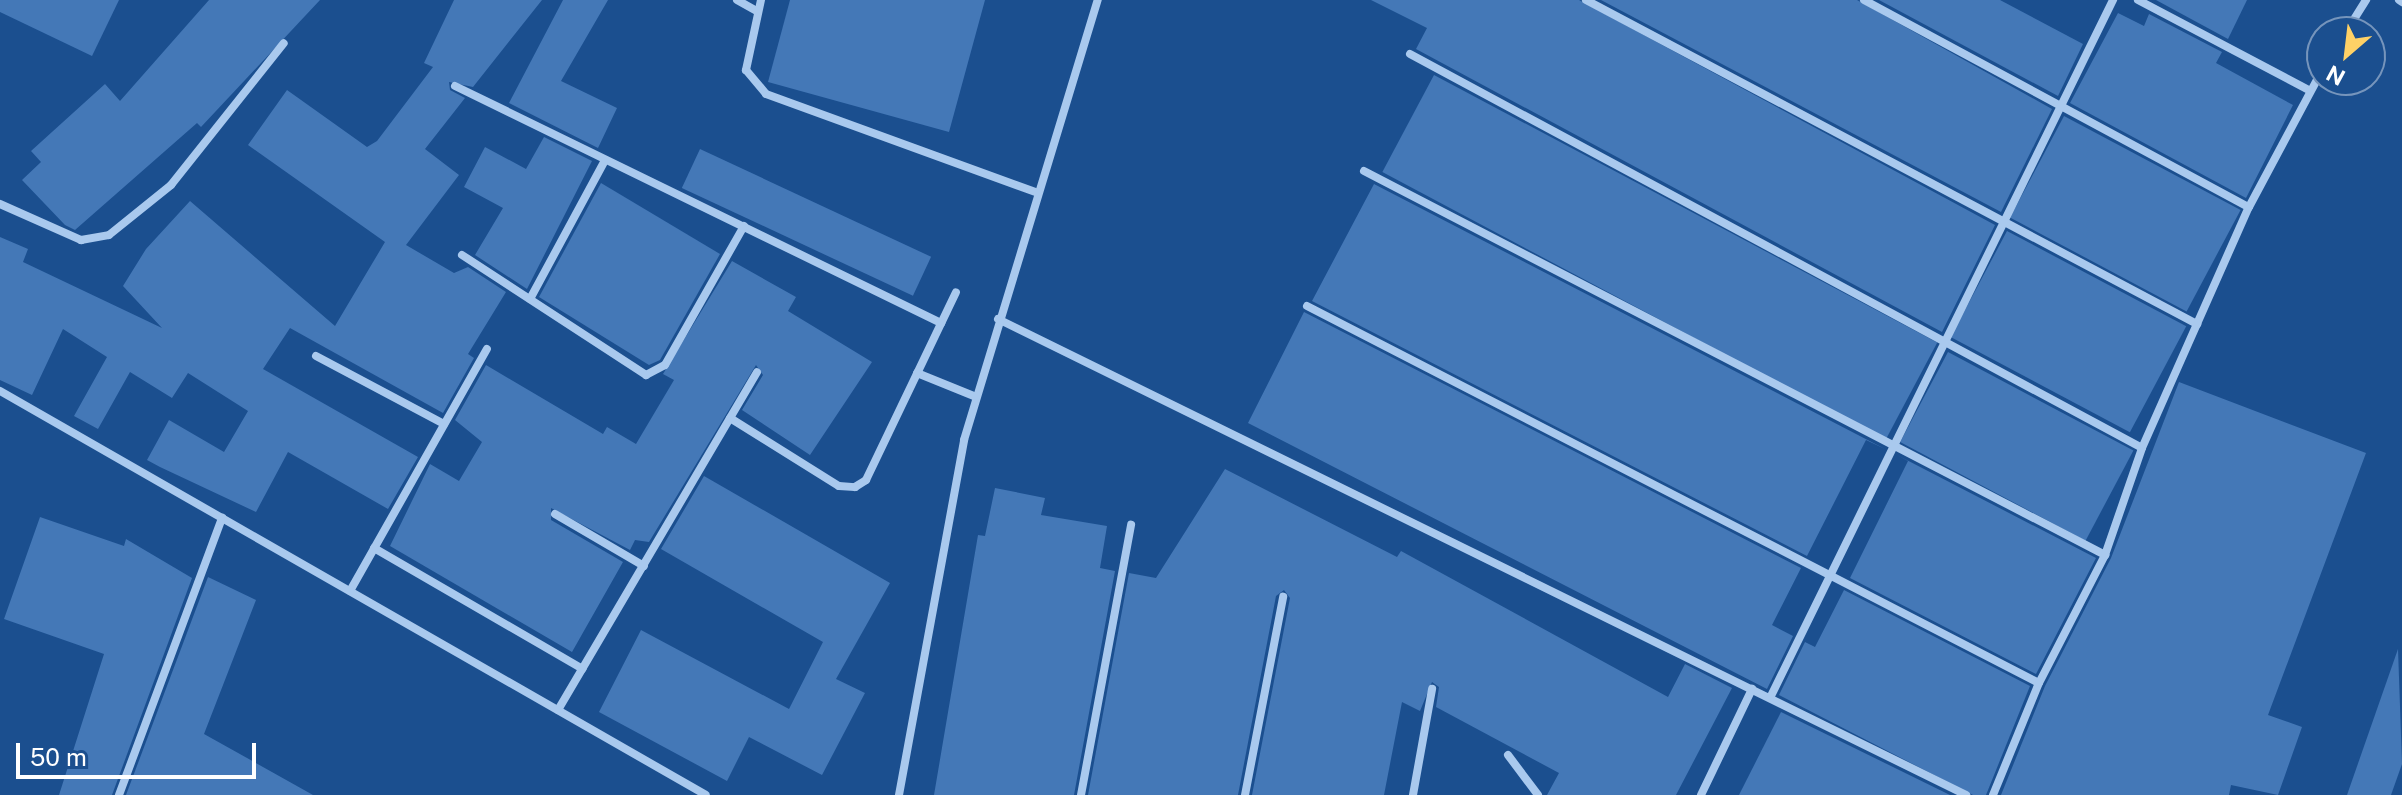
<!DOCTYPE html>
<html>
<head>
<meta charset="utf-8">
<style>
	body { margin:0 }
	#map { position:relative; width:2402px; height:795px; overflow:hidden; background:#1b4f8f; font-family:"Public Sans",sans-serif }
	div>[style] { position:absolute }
	.building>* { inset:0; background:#4478b7; transform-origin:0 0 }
	.minor>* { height:8px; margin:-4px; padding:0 4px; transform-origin:4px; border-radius:4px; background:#a9c9ee }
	span { translate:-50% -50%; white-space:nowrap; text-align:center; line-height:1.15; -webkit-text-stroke:7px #1b4f8f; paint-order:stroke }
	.north { position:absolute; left:2306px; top:16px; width:80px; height:80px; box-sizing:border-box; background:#1b4f8f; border:2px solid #7695bc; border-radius:50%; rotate:208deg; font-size:22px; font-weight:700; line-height:32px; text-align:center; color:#fff }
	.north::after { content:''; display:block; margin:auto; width:28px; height:36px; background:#ffd166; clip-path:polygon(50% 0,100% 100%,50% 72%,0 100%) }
	.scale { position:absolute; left:16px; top:743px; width:240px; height:36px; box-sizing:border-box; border:4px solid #fff; border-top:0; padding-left:10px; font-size:24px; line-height:28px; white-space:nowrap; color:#fff; -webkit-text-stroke:6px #1b4f8f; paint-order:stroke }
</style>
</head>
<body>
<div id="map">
	<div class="building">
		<div style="clip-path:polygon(0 0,119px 0,92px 56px,0 12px)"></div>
		<div style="clip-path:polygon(209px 0,320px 0,201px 127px,197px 123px,75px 230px,65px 225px,22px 180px,41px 162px,31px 151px,105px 84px,120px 101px)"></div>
		<div style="clip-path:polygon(454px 0,542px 0,473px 87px,449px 82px,450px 90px,465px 98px,425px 149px,459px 175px,406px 245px,454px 273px,468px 267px,506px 292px,468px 354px,474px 358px,443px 413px,290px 328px,263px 369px,418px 457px,388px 509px,288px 452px,256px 512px,160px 467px,147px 460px,169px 420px,224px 452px,248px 411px,188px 373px,172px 398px,130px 372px,98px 429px,74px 416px,107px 357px,63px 329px,32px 395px,0 380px,0 237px,28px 249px,23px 262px,162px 328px,123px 286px,146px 249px,190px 201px,335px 326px,385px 242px,248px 145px,287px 90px,367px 147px,377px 141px,433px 67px,424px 63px)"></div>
		<div style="clip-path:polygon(563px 0,608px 0,561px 81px,617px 108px,598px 148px,509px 103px)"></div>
		<div style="clip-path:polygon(790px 0,985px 0,949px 132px,768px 82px)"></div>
		<div style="clip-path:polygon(1371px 0,1579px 0,1995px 225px,1942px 332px,1416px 49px,1427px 28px)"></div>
		<div style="clip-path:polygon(1601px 0,1857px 0,2052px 109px,2001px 212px)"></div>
		<div style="clip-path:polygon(1879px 0,2000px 0,2083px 44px,2058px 96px)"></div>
		<div style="clip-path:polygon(2156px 0,2247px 0,2228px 39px)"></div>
		<div style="clip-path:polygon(2118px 13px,2144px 26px,2149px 14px,2222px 52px,2216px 63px,2293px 105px,2246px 198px,2070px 103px)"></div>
		<div style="left:1434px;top:75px;width:570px;height:110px;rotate:28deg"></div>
		<div style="left:2064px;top:116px;width:200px;height:115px;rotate:28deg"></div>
		<div style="clip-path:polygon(544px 137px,592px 161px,527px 289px,475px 255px,503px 208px,464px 187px,485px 147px,526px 169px)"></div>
		<div style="left:700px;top:149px;width:255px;height:43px;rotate:25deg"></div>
		<div style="clip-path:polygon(601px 183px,720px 254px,660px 360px,649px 365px,539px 297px)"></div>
		<div style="clip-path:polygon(1374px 184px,1885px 449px,1866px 440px,1807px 556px,1312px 301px)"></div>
		<div style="left:2007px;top:231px;width:203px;height:120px;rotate:28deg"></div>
		<div style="clip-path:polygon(732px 261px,796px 297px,788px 311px,872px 362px,810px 455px,742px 410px,763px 375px,756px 365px,649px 542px,635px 540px,630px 550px,551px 508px,551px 520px,623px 562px,572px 652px,390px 546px,430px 464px,459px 481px,482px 442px,455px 420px,486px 365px,603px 434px,607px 427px,636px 444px,674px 380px,663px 374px)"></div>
		<div style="clip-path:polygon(1304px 312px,1801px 568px,1772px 625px,1793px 636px,1767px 689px,1248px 423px)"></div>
		<div style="left:1948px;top:352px;width:210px;height:102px;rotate:28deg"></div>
		<div style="clip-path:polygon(2179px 382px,2366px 453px,2268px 715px,2302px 727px,2278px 795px,2231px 785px,2229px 795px,2001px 795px,2045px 686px,2111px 558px)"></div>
		<div style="clip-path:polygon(1897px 455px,2096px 558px,2036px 674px,1850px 578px,1908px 461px)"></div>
		<div style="clip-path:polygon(1225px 469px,1397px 557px,1401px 551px,1668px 697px,1685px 664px,1732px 688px,1676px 795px,1547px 795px,1559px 773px,1436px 707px,1439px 687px,1432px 682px,1420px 711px,1402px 702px,1384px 795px,1252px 795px,1290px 598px,1284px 590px,1276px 596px,1238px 795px,1088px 795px,1129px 573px,1156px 578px)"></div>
		<div style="clip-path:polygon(704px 476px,890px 583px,836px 679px,865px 693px,822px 775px,749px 737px,727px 781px,599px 712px,641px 630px,789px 709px,823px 642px,661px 549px)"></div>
		<div style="clip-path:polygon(995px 488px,1045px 498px,1041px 515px,1107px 526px,1100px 568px,1115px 571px,1074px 795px,934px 795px,978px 535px,985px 536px)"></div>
		<div style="clip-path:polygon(40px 517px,124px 546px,126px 539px,192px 578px,112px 795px,59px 795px,104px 654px,4px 619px)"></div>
		<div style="clip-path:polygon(208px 577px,256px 600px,204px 734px,313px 795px,126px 795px)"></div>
		<div style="clip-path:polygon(1844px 590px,2030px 686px,1986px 795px,1973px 795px,1779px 695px,1805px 642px,1815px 647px)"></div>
		<div style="clip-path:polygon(2398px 649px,2402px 764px,2391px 795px,2347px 795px)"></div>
		<div style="clip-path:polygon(1781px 712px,1950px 795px,1739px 795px)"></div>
	</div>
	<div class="minor">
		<div style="left:737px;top:0;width:23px;rotate:29deg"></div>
		<div style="left:761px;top:0;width:72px;rotate:102.1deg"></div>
		<div style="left:746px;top:70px;width:31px;rotate:50deg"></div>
		<div style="left:766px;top:94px;width:286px;rotate:20deg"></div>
		<div style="left:1586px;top:0;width:692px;rotate:27.94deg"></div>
		<div style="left:1864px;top:0;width:437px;rotate:28.3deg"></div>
		<div style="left:2138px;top:0;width:193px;rotate:27.8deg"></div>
		<div style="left:2399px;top:0;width:4px;rotate:34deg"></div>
		<div style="left:2346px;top:32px;width:38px;rotate:-58deg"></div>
		<div style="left:1410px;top:54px;width:831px;rotate:28.29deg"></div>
		<div style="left:455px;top:86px;width:541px;rotate:26deg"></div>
		<div style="left:1364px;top:171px;width:835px;rotate:27.39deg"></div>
		<div style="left:0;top:204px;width:89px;rotate:24deg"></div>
		<div style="left:81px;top:240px;width:28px;rotate:-10deg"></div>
		<div style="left:109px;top:235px;width:80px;rotate:-38.9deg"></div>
		<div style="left:171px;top:185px;width:181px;rotate:-51.5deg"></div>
		<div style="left:462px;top:255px;width:220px;rotate:33.1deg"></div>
		<div style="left:646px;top:375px;width:21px;rotate:-28deg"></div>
		<div style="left:665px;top:365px;width:160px;rotate:-60.4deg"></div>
		<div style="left:530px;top:299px;width:156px;rotate:-61.6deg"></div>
		<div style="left:1307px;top:306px;width:823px;rotate:27.25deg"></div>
		<div style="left:998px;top:319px;width:1079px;rotate:26.18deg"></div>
		<div style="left:316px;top:356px;width:145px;rotate:28deg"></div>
		<div style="left:917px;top:373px;width:64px;rotate:22.1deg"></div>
		<div style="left:0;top:391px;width:813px;rotate:29.78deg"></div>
		<div style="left:730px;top:418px;width:128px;rotate:32deg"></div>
		<div style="left:839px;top:486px;width:16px;rotate:4deg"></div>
		<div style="left:855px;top:487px;width:13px;rotate:-32deg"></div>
		<div style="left:866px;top:480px;width:208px;rotate:-64.4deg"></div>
		<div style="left:555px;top:514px;width:103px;rotate:30.3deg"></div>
		<div style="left:374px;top:548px;width:241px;rotate:30.1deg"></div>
		<div style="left:350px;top:591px;width:278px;rotate:-60.5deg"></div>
		<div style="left:1770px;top:698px;width:778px;rotate:-63.83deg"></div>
		<div style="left:558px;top:710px;width:392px;rotate:-59.5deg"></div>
		<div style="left:1508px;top:755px;width:50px;rotate:53.1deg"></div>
		<div style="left:119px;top:795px;width:296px;rotate:-69.6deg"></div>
		<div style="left:899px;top:795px;width:361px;rotate:-79.6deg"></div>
		<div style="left:964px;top:440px;width:460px;rotate:-73.1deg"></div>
		<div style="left:1081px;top:795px;width:275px;rotate:-79.5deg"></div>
		<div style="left:1245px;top:795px;width:202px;rotate:-79.1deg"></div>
		<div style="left:1413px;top:795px;width:108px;rotate:-79.8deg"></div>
		<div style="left:1701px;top:795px;width:118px;rotate:-64.3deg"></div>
		<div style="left:1993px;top:795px;width:121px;rotate:-67.7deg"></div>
		<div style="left:2039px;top:683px;width:144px;rotate:-62.7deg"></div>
		<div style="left:2105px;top:555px;width:113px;rotate:-70.9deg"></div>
		<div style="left:2142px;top:448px;width:264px;rotate:-66.1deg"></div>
		<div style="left:2249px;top:207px;width:155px;rotate:-61.9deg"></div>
	</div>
	<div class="north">N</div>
	<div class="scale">50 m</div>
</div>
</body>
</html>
